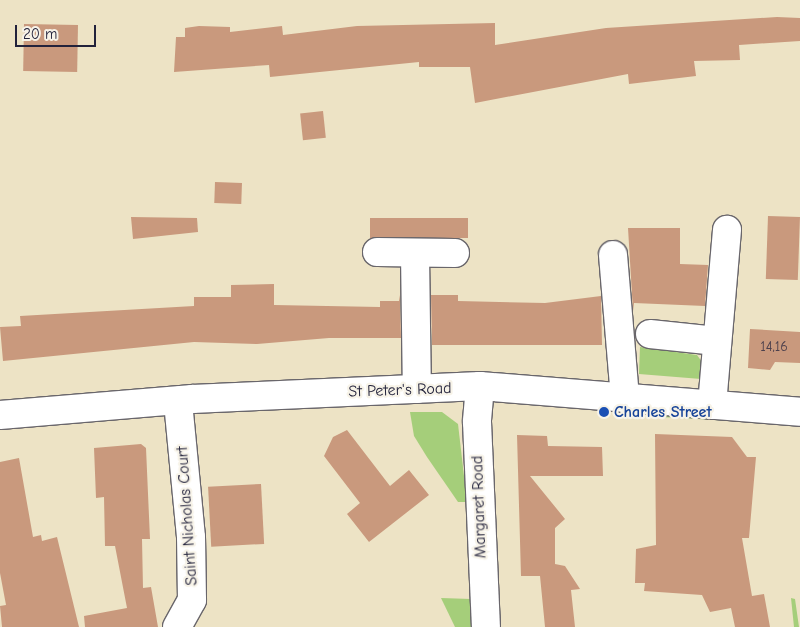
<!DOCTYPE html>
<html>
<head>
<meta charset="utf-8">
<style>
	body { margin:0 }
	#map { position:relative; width:800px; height:627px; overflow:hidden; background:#ede3c5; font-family:"Comic Neue",sans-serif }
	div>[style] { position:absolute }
	.green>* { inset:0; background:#a5ce7a }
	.building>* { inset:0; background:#c9997d; transform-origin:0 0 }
	.roads { filter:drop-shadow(1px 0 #69666b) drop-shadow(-1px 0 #69666b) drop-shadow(0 1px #69666b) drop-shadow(0 -1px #69666b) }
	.minor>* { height:28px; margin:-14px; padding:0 14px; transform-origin:14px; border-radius:14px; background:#fff }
	.dots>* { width:14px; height:14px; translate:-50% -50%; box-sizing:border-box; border:2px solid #f7f3e8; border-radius:50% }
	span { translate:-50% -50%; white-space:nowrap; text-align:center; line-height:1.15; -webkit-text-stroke:4.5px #f7f3e8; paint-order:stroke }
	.number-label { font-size:14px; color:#4c404c }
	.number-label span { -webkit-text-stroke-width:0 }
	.street-label { font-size:16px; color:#22223b }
	.transit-label { font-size:16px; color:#164399; font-weight:700 }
	.left { translate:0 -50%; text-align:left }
	.scale { position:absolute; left:15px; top:25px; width:81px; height:22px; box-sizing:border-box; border:2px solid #22223b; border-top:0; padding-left:6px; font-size:15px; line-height:18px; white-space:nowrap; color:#22223b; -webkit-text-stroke:4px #f7f3e8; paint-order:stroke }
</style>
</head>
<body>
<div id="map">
	<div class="green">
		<div style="clip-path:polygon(640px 347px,697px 355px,702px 362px,701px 379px,639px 374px)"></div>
		<div style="clip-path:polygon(410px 412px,442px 412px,458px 424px,467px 502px,458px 502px,427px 457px,414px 436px)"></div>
		<div style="clip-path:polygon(660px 412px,767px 423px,660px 417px)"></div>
		<div style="clip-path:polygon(441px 598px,471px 599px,474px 627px,455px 627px)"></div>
		<div style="clip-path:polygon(791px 598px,795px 599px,799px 627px,794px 627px)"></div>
	</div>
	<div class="building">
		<div style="clip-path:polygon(777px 17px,800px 18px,800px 41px,739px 45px,740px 60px,694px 61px,696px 76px,629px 84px,628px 74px,475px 103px,470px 67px,419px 67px,419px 62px,270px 77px,269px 65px,174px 72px,176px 37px,185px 37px,185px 28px,199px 26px,230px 27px,230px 32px,282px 26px,283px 35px,357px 26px,495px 23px,495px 45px,606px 28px)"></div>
		<div style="left:24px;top:24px;width:54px;height:47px;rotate:1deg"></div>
		<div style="left:323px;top:111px;width:27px;height:23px;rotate:84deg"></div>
		<div style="left:215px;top:182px;width:27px;height:21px;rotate:2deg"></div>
		<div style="left:768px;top:216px;width:32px;height:63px;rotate:2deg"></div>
		<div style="clip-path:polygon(131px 217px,197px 218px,198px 232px,133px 239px)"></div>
		<div style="left:370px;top:218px;width:98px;height:20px"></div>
		<div style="clip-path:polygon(628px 228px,680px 228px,680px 264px,708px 265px,705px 306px,634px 303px,633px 311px)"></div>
		<div style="clip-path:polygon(274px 284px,274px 305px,380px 307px,380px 301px,399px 301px,400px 295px,401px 338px,329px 338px,257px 344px,194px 342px,3px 361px,0 327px,21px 326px,20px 316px,194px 306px,194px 297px,231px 297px,231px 285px)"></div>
		<div style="clip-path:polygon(431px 295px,458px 295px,458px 301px,545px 303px,601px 296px,602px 345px,432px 345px)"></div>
		<div style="clip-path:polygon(750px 329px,800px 332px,800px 363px,775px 362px,770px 370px,748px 368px)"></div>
		<div style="clip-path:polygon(347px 430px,390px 486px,409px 470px,429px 495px,369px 542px,347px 514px,360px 503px,324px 456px,333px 437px)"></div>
		<div style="clip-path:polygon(655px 434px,732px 437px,747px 457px,756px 457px,749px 538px,742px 538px,752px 596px,764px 594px,770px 627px,735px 627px,731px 608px,710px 612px,702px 595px,644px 591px,645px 583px,635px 583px,636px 549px,656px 545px)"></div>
		<div style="clip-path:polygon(517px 435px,547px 436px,548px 446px,602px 447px,603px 476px,530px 476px,565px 519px,555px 528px,555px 564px,565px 566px,580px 589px,571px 590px,575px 627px,545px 627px,540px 576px,521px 576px)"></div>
		<div style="clip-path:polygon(141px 444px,146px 448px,150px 539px,142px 539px,143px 588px,151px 587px,158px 627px,85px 627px,84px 616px,127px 608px,115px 546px,105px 546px,104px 497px,96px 498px,94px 448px)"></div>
		<div style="clip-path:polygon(19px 458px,33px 537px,41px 535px,42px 541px,57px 537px,79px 627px,2px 627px,0 606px,6px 605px,0 573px,0 462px)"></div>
		<div style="left:261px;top:484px;width:60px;height:53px;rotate:87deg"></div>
	</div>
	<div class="roads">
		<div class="minor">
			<div style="left:377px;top:252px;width:78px;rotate:0.7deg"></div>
			<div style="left:415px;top:254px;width:135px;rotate:89.2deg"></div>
			<div style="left:613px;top:255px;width:144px;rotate:85.2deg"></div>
			<div style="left:650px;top:334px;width:67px;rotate:6deg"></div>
			<div style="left:480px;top:386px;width:36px;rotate:95deg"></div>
			<div style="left:477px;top:422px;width:205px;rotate:87.5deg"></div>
			<div style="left:712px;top:405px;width:176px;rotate:-85.1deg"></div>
			<div style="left:0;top:415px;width:193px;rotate:-4.8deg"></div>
			<div style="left:192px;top:399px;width:288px;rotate:-2.6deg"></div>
			<div style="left:480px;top:386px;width:321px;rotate:4.6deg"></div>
			<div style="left:177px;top:627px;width:31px;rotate:-61deg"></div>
			<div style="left:192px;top:600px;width:63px;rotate:-90.9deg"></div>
			<div style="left:191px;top:537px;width:137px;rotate:-95.5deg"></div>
		</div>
	</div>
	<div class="dots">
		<div style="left:604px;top:412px;background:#1a4fb4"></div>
	</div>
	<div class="number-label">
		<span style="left:774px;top:347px">14,16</span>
	</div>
	<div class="street-label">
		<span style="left:400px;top:390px;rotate:-2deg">St Peter's Road</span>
		<span style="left:479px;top:507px;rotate:-92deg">Margaret Road</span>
		<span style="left:187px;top:516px;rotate:-94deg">Saint Nicholas Court</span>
	</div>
	<div class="transit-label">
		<span class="left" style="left:614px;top:412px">Charles Street</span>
	</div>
	<div class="scale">20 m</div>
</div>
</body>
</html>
